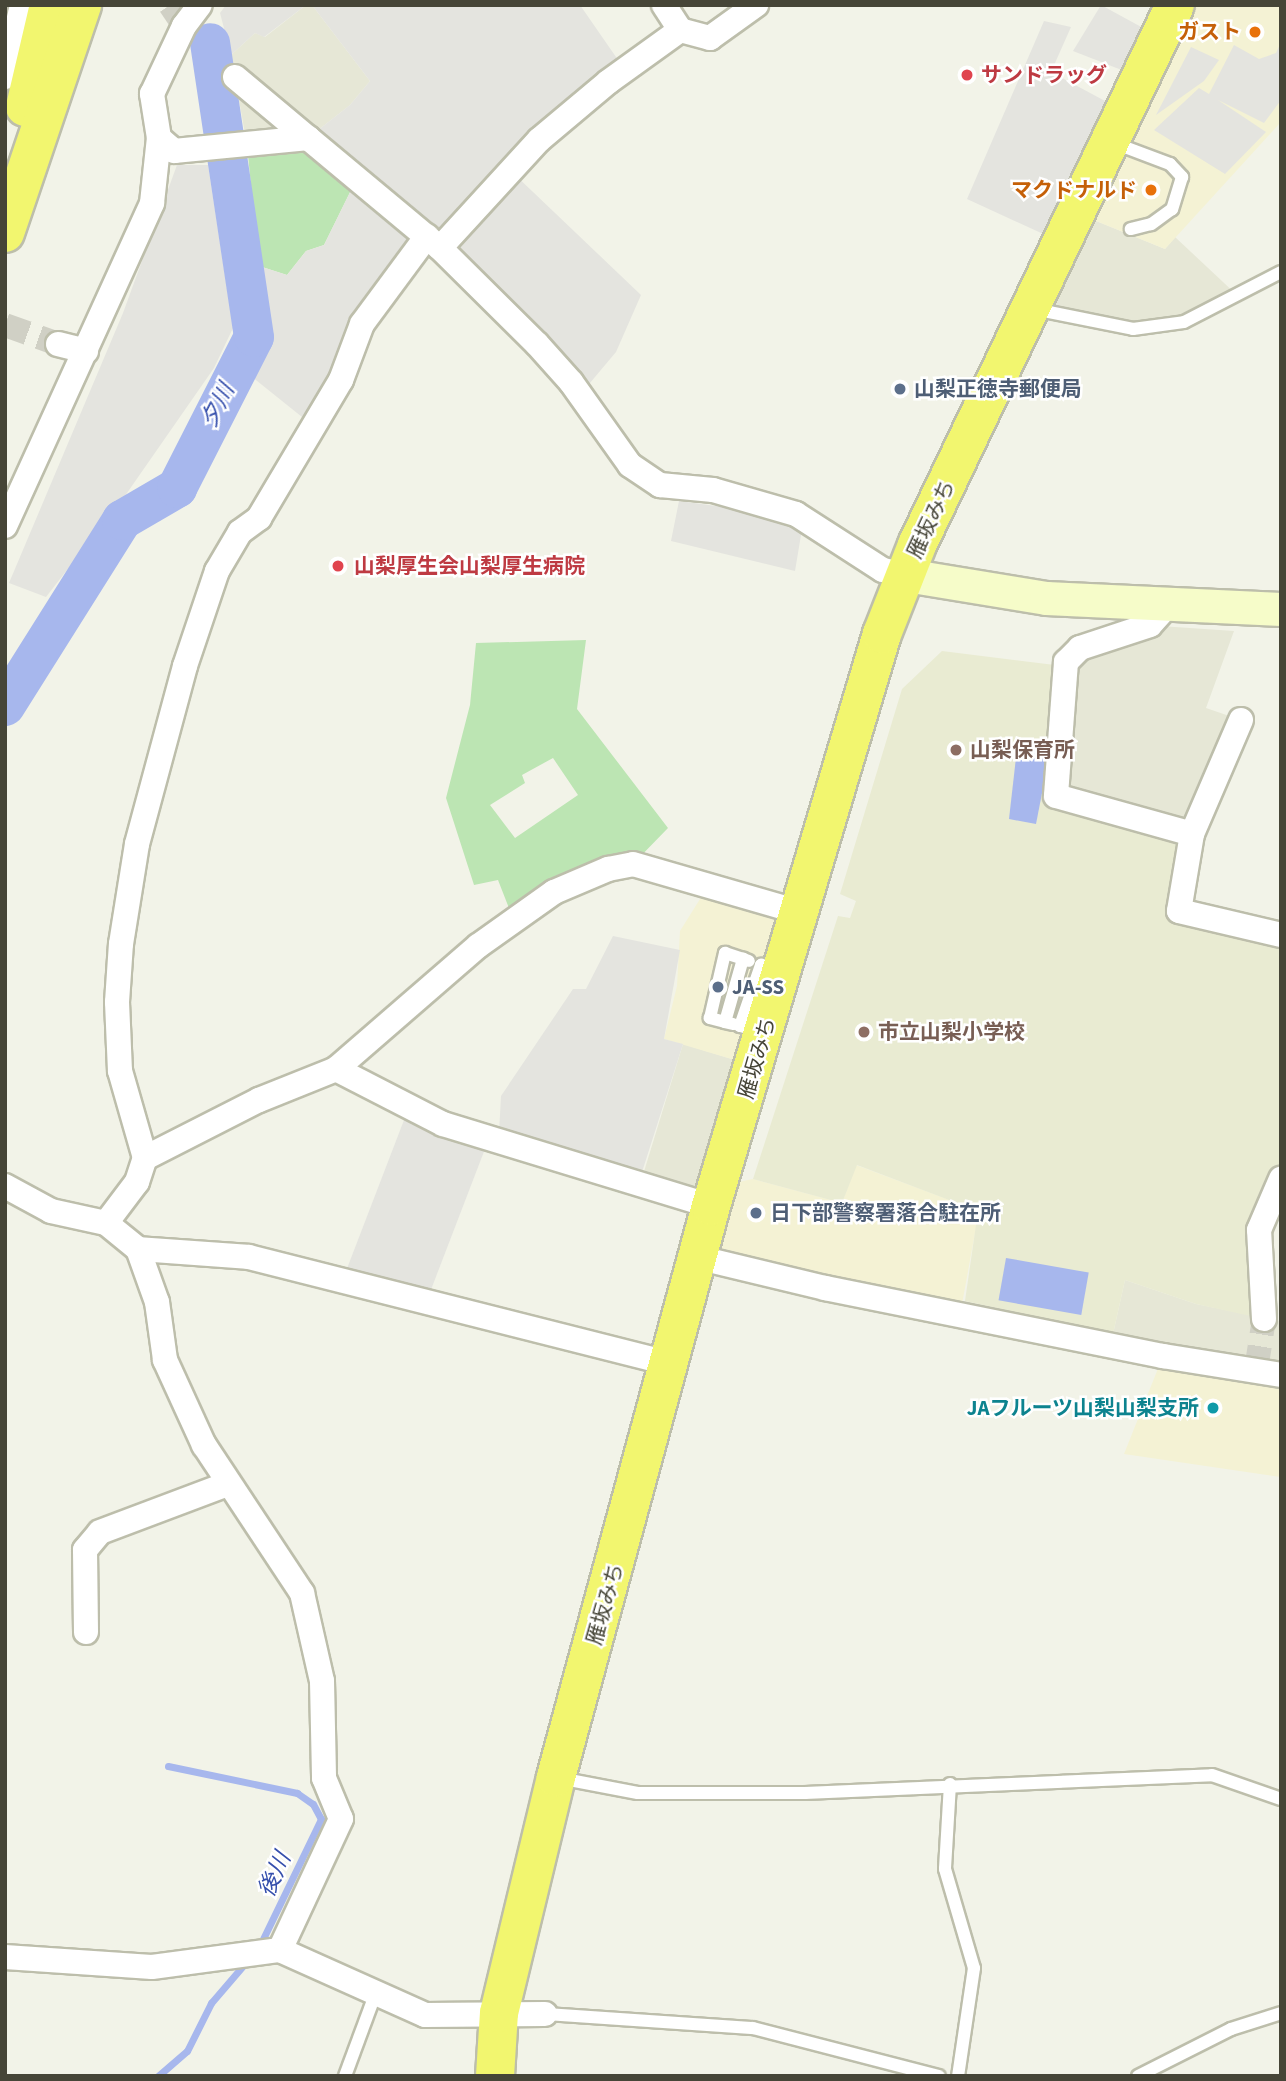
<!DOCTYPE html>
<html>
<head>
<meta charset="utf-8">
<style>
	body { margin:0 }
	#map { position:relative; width:1286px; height:2081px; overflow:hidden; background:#f2f3e8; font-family:"Source Sans 3","Noto Sans JP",sans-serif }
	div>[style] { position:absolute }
	.residential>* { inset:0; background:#e6e7d6; transform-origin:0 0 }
	.commercial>* { inset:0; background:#f4f2d4 }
	.education>* { inset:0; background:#e9ebd2 }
	.green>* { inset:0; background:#bce5b3 }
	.parking>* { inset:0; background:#e4e4df; transform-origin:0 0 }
	.water>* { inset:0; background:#a7b7ed; transform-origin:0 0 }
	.stream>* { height:7px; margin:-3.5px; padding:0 3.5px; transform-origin:3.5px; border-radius:3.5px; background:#a7b7ed }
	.river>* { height:40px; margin:-20px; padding:0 20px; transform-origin:20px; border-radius:20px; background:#a7b7ed }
	.street-tunnel>* { height:24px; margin-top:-12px; transform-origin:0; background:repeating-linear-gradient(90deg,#d0d0c5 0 24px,transparent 0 36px) }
	.roads { filter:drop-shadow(2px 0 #bdbeab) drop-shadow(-2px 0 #bdbeab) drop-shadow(0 2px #bdbeab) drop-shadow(0 -2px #bdbeab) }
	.lane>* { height:12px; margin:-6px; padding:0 6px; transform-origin:6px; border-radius:6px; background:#fff }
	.street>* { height:24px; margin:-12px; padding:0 12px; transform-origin:12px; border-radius:12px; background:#fff }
	.secondary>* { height:33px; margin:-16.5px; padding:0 16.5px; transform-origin:16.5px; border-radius:16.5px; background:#f6fcc9 }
	.highway>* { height:38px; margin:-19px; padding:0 19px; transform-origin:19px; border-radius:19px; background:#f2f66f }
	.dots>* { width:19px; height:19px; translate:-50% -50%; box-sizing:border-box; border:4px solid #fff; border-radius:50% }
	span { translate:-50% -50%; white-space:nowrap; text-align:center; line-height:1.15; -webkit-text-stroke:5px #fff; paint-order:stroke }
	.food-label { font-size:21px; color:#c56008; font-weight:700 }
	.right { translate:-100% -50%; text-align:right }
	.health-label { font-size:21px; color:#be3a42; font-weight:700 }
	.left { translate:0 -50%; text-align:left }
	.service-label { font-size:21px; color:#4e5e75; font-weight:700 }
	.street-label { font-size:21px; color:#464537 }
	.education-label { font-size:21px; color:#785e54; font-weight:700 }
	.culture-label { font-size:21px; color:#0d838f; font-weight:700 }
	.water-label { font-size:23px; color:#354fac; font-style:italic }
	.frame { position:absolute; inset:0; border:7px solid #464537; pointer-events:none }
</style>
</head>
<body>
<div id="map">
	<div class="residential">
		<div style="clip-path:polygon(306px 5px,312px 5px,370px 81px,350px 105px,308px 138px,247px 145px,231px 55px,255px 33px,265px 37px)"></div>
		<div style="clip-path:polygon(1074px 212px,1165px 249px,1175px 237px,1239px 297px,1184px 322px,1133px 329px,1030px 308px)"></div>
		<div style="clip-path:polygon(1160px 626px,1234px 631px,1206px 708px,1241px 720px,1192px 834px,1047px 793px,1066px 662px)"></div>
		<div style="left:683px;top:1044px;width:75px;height:145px;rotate:17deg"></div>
		<div style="clip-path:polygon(1125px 1280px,1196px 1304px,1281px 1321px,1281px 1375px,960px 1315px,965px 1301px,1113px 1334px)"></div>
	</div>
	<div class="commercial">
		<div style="clip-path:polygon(1175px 5px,1281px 5px,1281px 122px,1165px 249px,1074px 212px)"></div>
		<div style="clip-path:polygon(705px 891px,799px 912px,755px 1066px,664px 1039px,677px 986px,680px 931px)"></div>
		<div style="clip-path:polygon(856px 1165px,979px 1211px,960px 1315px,700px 1258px,719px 1186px,753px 1179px,842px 1203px)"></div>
		<div style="clip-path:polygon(1163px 1356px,1281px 1375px,1281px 1477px,1124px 1454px)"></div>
	</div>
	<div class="education">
		<div style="clip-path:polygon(942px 651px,1063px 666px,1047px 793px,1192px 834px,1179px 911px,1281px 935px,1281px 1181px,1259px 1230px,1264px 1319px,1196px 1304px,1125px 1280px,1113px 1334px,965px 1301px,978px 1211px,857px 1165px,842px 1203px,753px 1179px,838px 916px,850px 918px,856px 901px,840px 894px,902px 689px)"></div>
	</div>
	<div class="green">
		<div style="clip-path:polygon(308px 138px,357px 178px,324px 245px,306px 251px,287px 275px,259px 266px,247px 145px)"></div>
		<div style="clip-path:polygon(evenodd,586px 640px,577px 709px,668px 828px,633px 864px,514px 921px,498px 880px,474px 885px,446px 798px,470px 705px,476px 643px,586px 640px,553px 758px,578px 795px,515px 838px,490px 805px,525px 783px,522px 775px,553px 758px)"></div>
	</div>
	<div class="parking">
		<div style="clip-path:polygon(226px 5px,306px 5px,264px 37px,255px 33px,231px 55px,220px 13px)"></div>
		<div style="clip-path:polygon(312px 5px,580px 5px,625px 70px,511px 171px,641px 295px,616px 352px,579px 396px,427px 237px,312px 425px,252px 377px,262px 334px,259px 266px,287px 275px,306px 251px,324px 245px,357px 178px,308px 138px,350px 105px,370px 81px)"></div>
		<div style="clip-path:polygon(1101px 5px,1156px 35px,1137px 76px,1073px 51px)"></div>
		<div style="clip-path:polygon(1044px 21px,1071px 27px,1051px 72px,1120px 109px,1052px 238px,967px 199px)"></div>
		<div style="clip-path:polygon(1281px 42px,1281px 100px,1264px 123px,1218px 100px,1266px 132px,1225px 174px,1154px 130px,1199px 88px,1209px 94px,1234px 45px,1259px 59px,1276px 53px)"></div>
		<div style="clip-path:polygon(1191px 47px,1219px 60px,1204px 81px,1156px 115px)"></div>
		<div style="clip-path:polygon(177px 165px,208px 165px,233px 328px,214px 368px,127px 493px,46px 597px,9px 583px,123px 313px)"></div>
		<div style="clip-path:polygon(679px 501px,746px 510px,802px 529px,795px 571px,671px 541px)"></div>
		<div style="clip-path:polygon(613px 936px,680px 950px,664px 1039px,683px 1044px,642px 1172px,499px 1133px,501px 1096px,573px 989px,586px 989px)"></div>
		<div style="left:409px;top:1107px;width:86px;height:186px;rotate:21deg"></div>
	</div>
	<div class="water">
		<div style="clip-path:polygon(1018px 740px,1051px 747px,1036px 824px,1009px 819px)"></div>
		<div style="left:1006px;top:1258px;width:84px;height:43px;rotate:10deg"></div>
	</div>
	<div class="stream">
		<div style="left:168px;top:1766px;width:132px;rotate:11.8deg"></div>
		<div style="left:297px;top:1793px;width:19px;rotate:35deg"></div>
		<div style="left:313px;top:1804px;width:17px;rotate:62deg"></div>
		<div style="left:321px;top:1819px;width:142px;rotate:115.8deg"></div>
		<div style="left:158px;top:2076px;width:38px;rotate:-41deg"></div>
		<div style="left:187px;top:2051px;width:54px;rotate:-63.4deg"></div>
		<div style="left:211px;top:2003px;width:55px;rotate:-49.4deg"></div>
	</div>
	<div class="river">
		<div style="left:5px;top:706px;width:220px;rotate:-57.8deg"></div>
		<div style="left:122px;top:520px;width:64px;rotate:-30.2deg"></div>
		<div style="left:177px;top:488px;width:169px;rotate:-63deg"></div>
		<div style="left:254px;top:337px;width:297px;rotate:-98.5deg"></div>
	</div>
	<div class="street-tunnel">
		<div style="left:170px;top:5px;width:25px;rotate:56deg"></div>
		<div style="left:5px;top:325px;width:56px;rotate:19.7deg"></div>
		<div style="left:1256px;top:1370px;width:52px;rotate:-81.1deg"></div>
	</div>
	<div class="roads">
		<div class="lane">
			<div style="left:1114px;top:143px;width:60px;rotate:20.6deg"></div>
			<div style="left:1170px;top:164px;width:18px;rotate:47deg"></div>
			<div style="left:1182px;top:177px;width:34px;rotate:107deg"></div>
			<div style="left:1172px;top:209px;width:26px;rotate:144deg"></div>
			<div style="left:1151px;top:224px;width:21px;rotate:166deg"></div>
			<div style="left:1034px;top:309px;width:101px;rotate:11.4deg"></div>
			<div style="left:1133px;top:329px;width:51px;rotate:-7.8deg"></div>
			<div style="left:1184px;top:322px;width:109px;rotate:-27.3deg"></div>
			<div style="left:725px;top:1022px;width:16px;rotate:-165deg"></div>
			<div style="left:710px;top:1018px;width:67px;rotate:-77deg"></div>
			<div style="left:725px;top:953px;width:19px;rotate:18deg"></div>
			<div style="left:733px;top:1024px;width:8px;rotate:-166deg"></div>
			<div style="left:725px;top:1022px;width:66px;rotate:-74.1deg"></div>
			<div style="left:743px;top:959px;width:6px;rotate:18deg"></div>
			<div style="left:758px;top:1031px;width:19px;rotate:-164deg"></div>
			<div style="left:740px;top:1026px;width:65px;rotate:-71deg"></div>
			<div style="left:761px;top:965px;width:19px;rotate:16deg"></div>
			<div style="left:559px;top:1778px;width:80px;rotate:10.8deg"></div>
			<div style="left:638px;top:1793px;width:167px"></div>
			<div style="left:805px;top:1793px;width:407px;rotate:-2.5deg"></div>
			<div style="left:1212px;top:1775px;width:73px;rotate:19.2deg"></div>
			<div style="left:950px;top:1784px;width:85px;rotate:93.4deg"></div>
			<div style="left:945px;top:1869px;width:103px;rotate:73.7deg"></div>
			<div style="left:974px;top:1968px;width:109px;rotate:98.4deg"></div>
			<div style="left:545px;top:2014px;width:208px;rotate:3.9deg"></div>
			<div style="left:753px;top:2028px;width:192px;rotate:14.5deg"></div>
			<div style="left:345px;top:2076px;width:90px;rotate:-69.7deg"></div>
			<div style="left:1138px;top:2076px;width:104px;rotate:-26.8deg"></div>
			<div style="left:1231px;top:2029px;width:52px;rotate:-17.7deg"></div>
		</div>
		<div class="street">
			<div style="left:664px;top:5px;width:30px;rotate:57deg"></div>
			<div style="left:5px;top:77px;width:74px;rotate:-76.7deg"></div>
			<div style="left:235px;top:77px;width:95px;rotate:39.9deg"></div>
			<div style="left:159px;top:138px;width:20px;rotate:41deg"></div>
			<div style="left:174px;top:151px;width:135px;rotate:-5.5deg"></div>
			<div style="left:308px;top:138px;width:172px;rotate:39.8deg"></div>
			<div style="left:440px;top:248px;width:136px;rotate:44.7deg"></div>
			<div style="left:537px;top:344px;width:51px;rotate:48.2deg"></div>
			<div style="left:571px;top:382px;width:102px;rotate:54.6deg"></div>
			<div style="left:630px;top:465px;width:36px;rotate:34deg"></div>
			<div style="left:660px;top:485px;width:53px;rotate:5.4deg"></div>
			<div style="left:713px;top:490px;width:86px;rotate:16.1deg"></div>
			<div style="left:796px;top:514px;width:103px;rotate:32.8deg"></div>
			<div style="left:883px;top:570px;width:24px;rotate:12deg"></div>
			<div style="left:440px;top:248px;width:147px;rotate:-47.5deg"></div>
			<div style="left:539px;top:140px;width:90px;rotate:-40deg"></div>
			<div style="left:608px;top:82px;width:89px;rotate:-35.8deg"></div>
			<div style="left:680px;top:30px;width:31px;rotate:15deg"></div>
			<div style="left:710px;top:38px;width:57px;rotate:-35.7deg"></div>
			<div style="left:58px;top:344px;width:29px;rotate:14deg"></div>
			<div style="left:5px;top:526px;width:355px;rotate:-65.5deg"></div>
			<div style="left:152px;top:203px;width:65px;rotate:-83.9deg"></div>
			<div style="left:159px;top:138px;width:45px;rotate:-99deg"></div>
			<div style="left:152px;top:94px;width:75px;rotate:-64.8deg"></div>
			<div style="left:184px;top:26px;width:26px;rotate:-53deg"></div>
			<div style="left:1169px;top:604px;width:28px;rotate:132deg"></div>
			<div style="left:1150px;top:625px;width:74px;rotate:161.8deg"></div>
			<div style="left:1080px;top:648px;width:20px;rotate:135deg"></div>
			<div style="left:1066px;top:662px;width:134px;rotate:94.3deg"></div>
			<div style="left:1056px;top:796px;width:141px;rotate:15.6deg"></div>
			<div style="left:1241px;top:720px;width:124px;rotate:113.3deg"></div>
			<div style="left:1192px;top:834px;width:78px;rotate:99.6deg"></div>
			<div style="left:1179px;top:911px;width:105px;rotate:13.2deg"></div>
			<div style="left:336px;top:1069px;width:120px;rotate:27.2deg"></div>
			<div style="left:443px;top:1124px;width:280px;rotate:17deg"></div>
			<div style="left:145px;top:1158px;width:128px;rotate:-27deg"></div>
			<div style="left:259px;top:1100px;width:83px;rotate:-21.9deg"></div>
			<div style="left:336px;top:1069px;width:188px;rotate:-40.9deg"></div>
			<div style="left:478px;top:946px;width:93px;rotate:-35.4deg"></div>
			<div style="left:554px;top:892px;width:59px;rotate:-23.1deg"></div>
			<div style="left:608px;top:869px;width:25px;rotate:-11deg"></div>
			<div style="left:633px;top:864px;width:173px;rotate:16.1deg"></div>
			<div style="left:5px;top:1186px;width:52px;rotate:28.5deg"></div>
			<div style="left:51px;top:1211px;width:56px;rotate:12.3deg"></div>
			<div style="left:106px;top:1223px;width:41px;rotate:39.1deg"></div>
			<div style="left:138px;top:1249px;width:56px;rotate:70.3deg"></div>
			<div style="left:157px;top:1302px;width:59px;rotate:82.1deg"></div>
			<div style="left:165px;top:1360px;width:94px;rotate:65.4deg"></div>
			<div style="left:204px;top:1445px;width:178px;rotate:56.5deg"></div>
			<div style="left:302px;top:1593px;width:90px;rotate:77.2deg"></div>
			<div style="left:322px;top:1681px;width:97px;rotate:88.8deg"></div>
			<div style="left:324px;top:1778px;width:44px;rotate:67.5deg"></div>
			<div style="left:341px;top:1819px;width:145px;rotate:115deg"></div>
			<div style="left:106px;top:1223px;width:51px;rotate:-52.9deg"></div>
			<div style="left:137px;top:1182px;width:25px;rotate:-72deg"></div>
			<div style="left:145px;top:1158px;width:91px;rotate:-106deg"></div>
			<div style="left:120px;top:1071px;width:69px;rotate:-92.5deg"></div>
			<div style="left:117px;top:1002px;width:58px;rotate:-86.1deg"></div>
			<div style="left:121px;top:944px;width:101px;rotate:-80.9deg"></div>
			<div style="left:137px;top:844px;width:184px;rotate:-74.9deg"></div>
			<div style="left:185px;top:666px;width:100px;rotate:-71.4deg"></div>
			<div style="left:217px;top:571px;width:45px;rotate:-59.5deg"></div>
			<div style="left:240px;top:532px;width:24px;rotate:-36deg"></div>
			<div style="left:259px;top:518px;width:161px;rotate:-59.3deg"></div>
			<div style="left:341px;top:380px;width:60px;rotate:-69.4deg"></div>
			<div style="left:362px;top:324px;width:109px;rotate:-53.5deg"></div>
			<div style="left:138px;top:1249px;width:111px;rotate:4.1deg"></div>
			<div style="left:249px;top:1257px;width:435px;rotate:14.2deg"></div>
			<div style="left:700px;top:1258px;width:129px;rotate:13.5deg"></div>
			<div style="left:825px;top:1288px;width:345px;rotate:11.4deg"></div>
			<div style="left:1163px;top:1356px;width:120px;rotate:9.1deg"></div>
			<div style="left:1264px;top:1319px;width:89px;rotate:-93.2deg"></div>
			<div style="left:1259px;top:1230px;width:56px;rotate:-66.7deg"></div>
			<div style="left:86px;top:1632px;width:82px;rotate:-90.7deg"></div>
			<div style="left:85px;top:1550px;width:23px;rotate:-50deg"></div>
			<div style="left:100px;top:1532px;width:137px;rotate:-20.6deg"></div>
			<div style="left:5px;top:1957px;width:147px;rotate:3.9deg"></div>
			<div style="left:152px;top:1967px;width:129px;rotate:-7.6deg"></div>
			<div style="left:280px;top:1950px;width:159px;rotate:24.1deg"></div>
			<div style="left:425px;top:2015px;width:120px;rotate:-0.5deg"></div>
		</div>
		<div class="secondary">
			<div style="left:906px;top:575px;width:142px;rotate:9.3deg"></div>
			<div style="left:1046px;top:598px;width:235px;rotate:2.7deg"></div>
		</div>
		<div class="highway">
			<div style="left:25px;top:107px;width:105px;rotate:-76.8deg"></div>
			<div style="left:5px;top:233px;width:241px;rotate:-71.3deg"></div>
			<div style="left:495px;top:2076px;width:63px;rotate:-86.4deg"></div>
			<div style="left:499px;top:2013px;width:243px;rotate:-76.4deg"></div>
			<div style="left:556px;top:1777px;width:592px;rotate:-74.81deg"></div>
			<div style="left:711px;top:1206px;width:597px;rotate:-73.36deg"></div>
			<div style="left:882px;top:634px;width:96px;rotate:-68.5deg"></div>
			<div style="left:917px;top:545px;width:598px;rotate:-64.46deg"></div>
		</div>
	</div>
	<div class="dots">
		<div style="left:1255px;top:32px;background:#e8710a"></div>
		<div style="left:967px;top:75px;background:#e0444e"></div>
		<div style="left:1151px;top:190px;background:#e8710a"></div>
		<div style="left:900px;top:389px;background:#5c6f8a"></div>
		<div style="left:338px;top:566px;background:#e0444e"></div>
		<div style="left:956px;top:750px;background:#8d6e63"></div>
		<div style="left:718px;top:987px;background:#5c6f8a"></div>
		<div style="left:864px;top:1032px;background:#8d6e63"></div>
		<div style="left:756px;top:1213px;background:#5c6f8a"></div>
		<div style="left:1213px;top:1408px;background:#0f9aa8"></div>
	</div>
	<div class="food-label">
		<span class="right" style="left:1241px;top:32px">ガスト</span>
		<span class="right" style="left:1137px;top:190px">マクドナルド</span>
	</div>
	<div class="health-label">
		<span class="left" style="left:981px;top:75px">サンドラッグ</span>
		<span class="left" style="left:354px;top:566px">山梨厚生会山梨厚生病院</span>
	</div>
	<div class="service-label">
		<span class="left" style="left:914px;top:389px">山梨正徳寺郵便局</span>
		<span class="left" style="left:732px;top:987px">JA-SS</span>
		<span class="left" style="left:770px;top:1213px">日下部警察署落合駐在所</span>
	</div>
	<div class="street-label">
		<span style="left:931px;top:519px;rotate:-65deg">雁坂みち</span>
		<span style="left:757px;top:1058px;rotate:-74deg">雁坂みち</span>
		<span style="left:605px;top:1604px;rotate:-74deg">雁坂みち</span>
	</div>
	<div class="education-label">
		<span class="left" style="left:970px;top:750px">山梨保育所</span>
		<span class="left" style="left:878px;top:1032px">市立山梨小学校</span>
	</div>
	<div class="culture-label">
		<span class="right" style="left:1199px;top:1408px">JAフルーツ山梨山梨支所</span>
	</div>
	<div class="water-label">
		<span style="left:218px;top:406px;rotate:-63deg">夕川</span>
		<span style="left:275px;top:1875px;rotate:-66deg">後川</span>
	</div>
	<div class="frame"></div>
</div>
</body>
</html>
